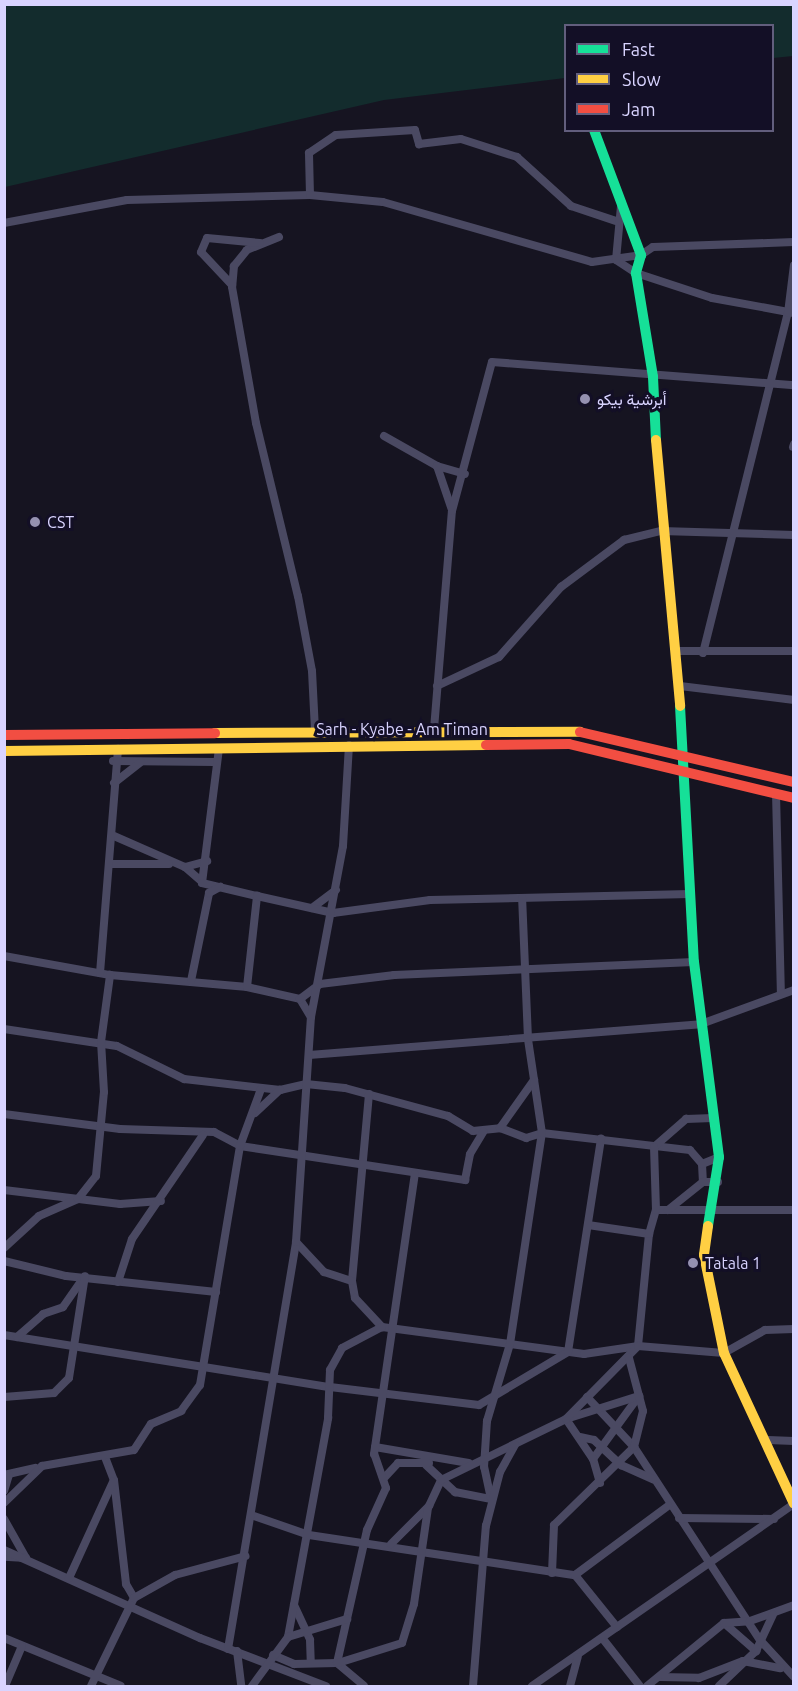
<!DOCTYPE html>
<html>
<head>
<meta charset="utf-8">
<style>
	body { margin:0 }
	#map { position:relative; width:798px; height:1691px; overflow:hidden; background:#161421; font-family:Ubuntu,Vazirmatn,sans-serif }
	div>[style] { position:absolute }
	.green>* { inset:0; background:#132c2d }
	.street>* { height:8px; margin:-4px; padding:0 4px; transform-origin:4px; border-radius:4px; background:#4a4962 }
	.fast>* { height:10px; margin:-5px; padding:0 5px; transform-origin:5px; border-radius:5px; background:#16e098 }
	.slow>* { height:10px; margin:-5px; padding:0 5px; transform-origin:5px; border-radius:5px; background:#ffcf43 }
	.jam>* { height:10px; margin:-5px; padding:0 5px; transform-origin:5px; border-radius:5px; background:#f24e42 }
	.dots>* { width:16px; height:16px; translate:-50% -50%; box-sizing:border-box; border:3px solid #130f26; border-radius:50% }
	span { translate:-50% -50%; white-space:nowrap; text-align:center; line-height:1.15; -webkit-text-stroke:6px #130f26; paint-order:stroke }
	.poi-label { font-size:16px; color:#d9d4ff }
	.left { translate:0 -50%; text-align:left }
	.street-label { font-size:16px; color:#d9d4ff }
	.frame { position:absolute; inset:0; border:6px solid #d9d4ff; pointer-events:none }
	.legend { position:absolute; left:564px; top:24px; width:210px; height:108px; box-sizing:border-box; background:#130f26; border:2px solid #625e7d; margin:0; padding:8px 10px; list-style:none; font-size:18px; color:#d9d4ff }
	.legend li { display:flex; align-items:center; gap:12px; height:30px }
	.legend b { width:30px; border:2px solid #625e7d }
</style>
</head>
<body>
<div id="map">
	<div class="green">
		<div style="clip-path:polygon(5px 4px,793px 5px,793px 56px,773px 58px,772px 26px,566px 26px,565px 78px,384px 100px,5px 187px)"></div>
	</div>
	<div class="street">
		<div style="left:310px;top:195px;width:42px;rotate:-91.4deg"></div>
		<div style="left:309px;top:153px;width:32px;rotate:-34deg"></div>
		<div style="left:336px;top:135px;width:79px;rotate:-3.6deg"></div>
		<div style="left:415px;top:130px;width:15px;rotate:74deg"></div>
		<div style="left:419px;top:144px;width:42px;rotate:-6.8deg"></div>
		<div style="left:461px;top:139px;width:59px;rotate:17.8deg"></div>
		<div style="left:517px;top:157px;width:73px;rotate:42.2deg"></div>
		<div style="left:571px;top:206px;width:47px;rotate:18.4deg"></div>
		<div style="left:4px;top:223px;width:125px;rotate:-10.6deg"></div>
		<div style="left:127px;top:200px;width:183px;rotate:-1.6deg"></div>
		<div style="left:310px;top:195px;width:73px;rotate:5.5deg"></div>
		<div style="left:383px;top:202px;width:217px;rotate:16deg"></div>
		<div style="left:592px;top:262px;width:49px;rotate:-8.1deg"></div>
		<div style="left:641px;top:255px;width:14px;rotate:-34deg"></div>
		<div style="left:653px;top:247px;width:141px;rotate:-2deg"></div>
		<div style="left:279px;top:237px;width:35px;rotate:158deg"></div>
		<div style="left:247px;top:250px;width:21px;rotate:129deg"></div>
		<div style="left:234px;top:266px;width:21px;rotate:95deg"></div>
		<div style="left:232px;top:287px;width:138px;rotate:80deg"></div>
		<div style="left:256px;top:423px;width:178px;rotate:76.4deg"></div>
		<div style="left:298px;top:596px;width:76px;rotate:79.4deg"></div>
		<div style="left:312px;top:671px;width:59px;rotate:87.1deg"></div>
		<div style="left:616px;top:260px;width:24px;rotate:33deg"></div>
		<div style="left:636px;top:273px;width:80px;rotate:18.2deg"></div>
		<div style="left:712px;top:298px;width:83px;rotate:10.4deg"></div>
		<div style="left:616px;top:260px;width:54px;rotate:-84.7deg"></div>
		<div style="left:232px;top:285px;width:45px;rotate:-133.2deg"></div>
		<div style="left:201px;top:252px;width:15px;rotate:-67deg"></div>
		<div style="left:207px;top:238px;width:53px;rotate:5.4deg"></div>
		<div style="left:384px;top:436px;width:61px;rotate:29.5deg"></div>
		<div style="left:437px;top:466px;width:29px;rotate:16deg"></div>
		<div style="left:793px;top:447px;width:3px;rotate:-72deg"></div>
		<div style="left:437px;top:466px;width:46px;rotate:71.2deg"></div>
		<div style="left:675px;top:651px;width:119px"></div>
		<div style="left:703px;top:653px;width:350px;rotate:-76deg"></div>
		<div style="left:788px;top:313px;width:48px;rotate:-82.9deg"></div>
		<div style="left:437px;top:686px;width:68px;rotate:-25.1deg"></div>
		<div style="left:499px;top:657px;width:94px;rotate:-48.5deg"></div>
		<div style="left:561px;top:587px;width:79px;rotate:-36.7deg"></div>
		<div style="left:624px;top:540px;width:38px;rotate:-14deg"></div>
		<div style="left:661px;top:531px;width:133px;rotate:1.7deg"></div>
		<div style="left:680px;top:686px;width:115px;rotate:7deg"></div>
		<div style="left:434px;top:729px;width:219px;rotate:-85.3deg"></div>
		<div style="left:452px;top:511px;width:154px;rotate:-75deg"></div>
		<div style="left:492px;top:362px;width:303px;rotate:4.4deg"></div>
		<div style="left:113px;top:761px;width:102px;rotate:0.6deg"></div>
		<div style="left:114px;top:783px;width:34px;rotate:-38deg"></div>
		<div style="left:776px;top:793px;width:201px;rotate:88.6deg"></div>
		<div style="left:114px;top:836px;width:77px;rotate:23.6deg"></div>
		<div style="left:185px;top:867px;width:21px;rotate:41deg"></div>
		<div style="left:110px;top:864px;width:59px"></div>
		<div style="left:185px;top:867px;width:23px;rotate:-15deg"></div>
		<div style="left:202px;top:883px;width:136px;rotate:-82.8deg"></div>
		<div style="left:202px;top:883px;width:57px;rotate:13.3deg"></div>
		<div style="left:312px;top:908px;width:30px;rotate:-37deg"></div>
		<div style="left:4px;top:956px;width:108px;rotate:10.2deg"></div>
		<div style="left:110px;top:975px;width:138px;rotate:5deg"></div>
		<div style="left:247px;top:987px;width:54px;rotate:12.8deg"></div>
		<div style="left:300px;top:999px;width:21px;rotate:59deg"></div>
		<div style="left:100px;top:973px;width:225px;rotate:-85.4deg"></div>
		<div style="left:191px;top:981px;width:90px;rotate:-78.4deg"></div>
		<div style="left:209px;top:893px;width:13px;rotate:-29deg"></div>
		<div style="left:247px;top:987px;width:92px;rotate:-83.7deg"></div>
		<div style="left:257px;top:896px;width:78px;rotate:12.6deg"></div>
		<div style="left:333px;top:913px;width:98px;rotate:-7.6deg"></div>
		<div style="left:430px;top:900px;width:260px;rotate:-1.3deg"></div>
		<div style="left:300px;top:999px;width:25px;rotate:-37deg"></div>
		<div style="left:320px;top:984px;width:75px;rotate:-6.9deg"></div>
		<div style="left:394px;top:975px;width:300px;rotate:-2.5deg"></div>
		<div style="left:4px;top:1029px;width:114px;rotate:8.6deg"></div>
		<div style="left:117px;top:1046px;width:75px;rotate:26.2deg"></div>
		<div style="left:184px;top:1079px;width:97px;rotate:6.5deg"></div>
		<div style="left:280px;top:1090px;width:27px;rotate:-13deg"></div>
		<div style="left:306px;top:1084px;width:39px;rotate:6deg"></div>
		<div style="left:345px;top:1088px;width:107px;rotate:15.2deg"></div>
		<div style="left:448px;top:1116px;width:29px;rotate:31deg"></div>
		<div style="left:473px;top:1131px;width:27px;rotate:-6deg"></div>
		<div style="left:500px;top:1128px;width:28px;rotate:21deg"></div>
		<div style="left:526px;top:1138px;width:17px;rotate:-17deg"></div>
		<div style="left:542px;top:1133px;width:149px;rotate:6.6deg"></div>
		<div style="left:690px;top:1150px;width:18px;rotate:49deg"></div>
		<div style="left:702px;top:1164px;width:18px;rotate:87deg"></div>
		<div style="left:309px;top:1055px;width:393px;rotate:-4.5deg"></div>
		<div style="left:701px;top:1024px;width:99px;rotate:-20.1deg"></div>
		<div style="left:369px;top:1094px;width:188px;rotate:95.2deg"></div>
		<div style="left:352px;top:1281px;width:17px;rotate:80deg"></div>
		<div style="left:355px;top:1298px;width:40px;rotate:47deg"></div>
		<div style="left:382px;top:1327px;width:204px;rotate:7.6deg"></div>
		<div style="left:584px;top:1354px;width:55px;rotate:-8.4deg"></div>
		<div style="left:638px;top:1346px;width:113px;rotate:-84.4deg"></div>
		<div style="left:255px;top:1113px;width:34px;rotate:-43deg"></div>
		<div style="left:4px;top:1114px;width:117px;rotate:7.4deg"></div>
		<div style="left:120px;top:1129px;width:94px;rotate:1.8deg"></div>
		<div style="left:214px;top:1132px;width:30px;rotate:28deg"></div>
		<div style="left:240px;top:1146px;width:228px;rotate:8.6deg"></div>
		<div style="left:465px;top:1180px;width:26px;rotate:-79deg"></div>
		<div style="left:470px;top:1154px;width:26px;rotate:-59deg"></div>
		<div style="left:500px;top:1128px;width:59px;rotate:-54.7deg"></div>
		<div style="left:654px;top:1147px;width:43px;rotate:-41.2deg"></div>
		<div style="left:686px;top:1119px;width:27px;rotate:-2deg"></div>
		<div style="left:702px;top:1164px;width:18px;rotate:-22deg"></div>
		<div style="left:4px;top:1190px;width:117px;rotate:6.9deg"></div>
		<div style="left:120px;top:1204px;width:41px;rotate:-4.2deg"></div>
		<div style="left:656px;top:1210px;width:138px"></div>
		<div style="left:668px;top:1210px;width:45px;rotate:-38.7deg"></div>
		<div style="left:703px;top:1182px;width:15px"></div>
		<div style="left:588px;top:1225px;width:62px;rotate:8.4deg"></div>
		<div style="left:649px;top:1234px;width:25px;rotate:-74deg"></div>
		<div style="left:656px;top:1210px;width:63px;rotate:-91.8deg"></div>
		<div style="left:296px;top:1242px;width:41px;rotate:47deg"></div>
		<div style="left:324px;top:1272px;width:29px;rotate:18deg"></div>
		<div style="left:4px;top:1248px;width:47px;rotate:-42.4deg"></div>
		<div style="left:39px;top:1216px;width:43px;rotate:-23.6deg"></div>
		<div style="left:78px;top:1199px;width:29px;rotate:-52deg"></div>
		<div style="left:96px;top:1176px;width:84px;rotate:-84.6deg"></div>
		<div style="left:104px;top:1092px;width:50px;rotate:-93.4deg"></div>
		<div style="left:101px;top:1042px;width:68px;rotate:-82.3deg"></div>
		<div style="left:4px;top:1261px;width:64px;rotate:13.6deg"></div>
		<div style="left:66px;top:1276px;width:151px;rotate:6.1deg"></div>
		<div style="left:118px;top:1282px;width:45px;rotate:-72deg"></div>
		<div style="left:132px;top:1239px;width:126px;rotate:-55.7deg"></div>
		<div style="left:4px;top:1335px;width:330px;rotate:9.1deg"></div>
		<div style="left:330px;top:1387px;width:150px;rotate:6.9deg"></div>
		<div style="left:479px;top:1405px;width:104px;rotate:-30.8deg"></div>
		<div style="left:568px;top:1352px;width:216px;rotate:-81.2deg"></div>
		<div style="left:17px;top:1337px;width:35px;rotate:-41deg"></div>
		<div style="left:43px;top:1314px;width:21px;rotate:-19deg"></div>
		<div style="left:63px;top:1307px;width:35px;rotate:-55deg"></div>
		<div style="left:4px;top:1397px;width:50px;rotate:-4.6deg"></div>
		<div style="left:54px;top:1393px;width:21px;rotate:-45deg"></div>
		<div style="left:69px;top:1378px;width:103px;rotate:-81.1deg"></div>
		<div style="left:587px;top:1397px;width:69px;rotate:46.8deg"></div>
		<div style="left:634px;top:1447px;width:230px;rotate:56.9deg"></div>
		<div style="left:760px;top:1640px;width:50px;rotate:47.4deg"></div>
		<div style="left:580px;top:1437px;width:14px;rotate:12deg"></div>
		<div style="left:594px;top:1440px;width:37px;rotate:43deg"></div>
		<div style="left:621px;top:1465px;width:35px;rotate:24deg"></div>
		<div style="left:768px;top:1440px;width:26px;rotate:2deg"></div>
		<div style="left:375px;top:1447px;width:95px;rotate:9.7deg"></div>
		<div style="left:105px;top:1457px;width:25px;rotate:69deg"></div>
		<div style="left:114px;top:1480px;width:105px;rotate:83.4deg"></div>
		<div style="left:126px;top:1584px;width:16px;rotate:60deg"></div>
		<div style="left:593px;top:1459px;width:78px;rotate:-53.9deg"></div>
		<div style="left:426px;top:1465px;width:40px;rotate:43deg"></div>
		<div style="left:455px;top:1492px;width:37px;rotate:11deg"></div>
		<div style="left:491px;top:1499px;width:33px;rotate:-102deg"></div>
		<div style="left:484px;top:1467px;width:46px;rotate:-86.3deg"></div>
		<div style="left:487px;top:1421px;width:80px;rotate:-73.4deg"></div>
		<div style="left:510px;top:1344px;width:213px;rotate:-81.4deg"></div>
		<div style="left:542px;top:1133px;width:95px;rotate:-98.5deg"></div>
		<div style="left:528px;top:1039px;width:141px;rotate:-92.4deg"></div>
		<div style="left:4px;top:1475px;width:32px;rotate:-13deg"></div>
		<div style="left:385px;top:1477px;width:19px;rotate:-47deg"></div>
		<div style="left:398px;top:1463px;width:31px"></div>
		<div style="left:600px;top:1483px;width:25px;rotate:-106deg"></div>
		<div style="left:593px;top:1459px;width:48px;rotate:-124deg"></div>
		<div style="left:566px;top:1419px;width:77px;rotate:-17.5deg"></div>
		<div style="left:4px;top:1491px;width:17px;rotate:-73deg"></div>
		<div style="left:4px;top:1503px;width:53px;rotate:-44.2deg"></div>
		<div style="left:42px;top:1466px;width:93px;rotate:-9.9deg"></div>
		<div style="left:134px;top:1450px;width:31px;rotate:-57deg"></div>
		<div style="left:151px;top:1424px;width:33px;rotate:-23deg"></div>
		<div style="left:181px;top:1411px;width:32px;rotate:-54deg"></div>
		<div style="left:200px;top:1385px;width:242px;rotate:-80.5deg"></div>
		<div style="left:240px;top:1146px;width:61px;rotate:-69.8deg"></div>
		<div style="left:254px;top:1516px;width:58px;rotate:19.1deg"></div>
		<div style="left:309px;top:1535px;width:269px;rotate:8.6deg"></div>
		<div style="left:575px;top:1575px;width:67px;rotate:51.1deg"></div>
		<div style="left:679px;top:1518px;width:95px;rotate:0.6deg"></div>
		<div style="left:4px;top:1519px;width:45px;rotate:60.6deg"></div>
		<div style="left:26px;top:1558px;width:22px;rotate:-177deg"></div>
		<div style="left:391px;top:1544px;width:54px;rotate:-45deg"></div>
		<div style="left:429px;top:1506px;width:29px;rotate:-65deg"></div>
		<div style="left:441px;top:1480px;width:139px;rotate:-26deg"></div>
		<div style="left:566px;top:1419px;width:103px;rotate:-45.4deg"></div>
		<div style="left:638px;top:1346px;width:86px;rotate:4.7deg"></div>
		<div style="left:724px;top:1353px;width:47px;rotate:-29.3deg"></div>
		<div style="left:765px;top:1330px;width:29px;rotate:-2deg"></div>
		<div style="left:4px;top:1550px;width:215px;rotate:24.2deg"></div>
		<div style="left:200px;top:1638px;width:135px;rotate:20.9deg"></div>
		<div style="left:552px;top:1573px;width:48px;rotate:-87.6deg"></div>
		<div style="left:554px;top:1525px;width:112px;rotate:-44.3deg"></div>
		<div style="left:634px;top:1447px;width:37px;rotate:-76deg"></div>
		<div style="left:643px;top:1411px;width:55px;rotate:-104.8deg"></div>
		<div style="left:575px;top:1575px;width:116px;rotate:-36.6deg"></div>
		<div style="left:69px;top:1578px;width:106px;rotate:-65.4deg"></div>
		<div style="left:294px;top:1605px;width:38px;rotate:65deg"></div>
		<div style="left:310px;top:1640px;width:23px;rotate:88deg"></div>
		<div style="left:724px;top:1623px;width:43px;rotate:41.2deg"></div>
		<div style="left:288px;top:1637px;width:223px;rotate:-79.6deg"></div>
		<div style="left:328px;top:1418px;width:48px;rotate:-87.6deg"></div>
		<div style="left:330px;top:1370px;width:25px;rotate:-61deg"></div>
		<div style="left:342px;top:1348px;width:45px;rotate:-27.7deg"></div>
		<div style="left:4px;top:1638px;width:126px;rotate:22.3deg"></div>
		<div style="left:603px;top:1639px;width:60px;rotate:51.8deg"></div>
		<div style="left:228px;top:1649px;width:413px;rotate:-80.5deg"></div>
		<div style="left:296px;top:1242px;width:225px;rotate:-86.2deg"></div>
		<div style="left:311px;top:1017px;width:174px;rotate:-79.4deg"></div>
		<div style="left:343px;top:846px;width:101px;rotate:-86.6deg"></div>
		<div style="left:237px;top:1651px;width:35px;rotate:83deg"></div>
		<div style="left:273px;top:1655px;width:23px;rotate:23deg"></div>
		<div style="left:294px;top:1664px;width:43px;rotate:-1.3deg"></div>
		<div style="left:337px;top:1663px;width:35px;rotate:40deg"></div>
		<div style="left:337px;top:1663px;width:136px;rotate:-77.3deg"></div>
		<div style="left:367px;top:1530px;width:46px;rotate:-65.7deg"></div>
		<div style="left:386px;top:1488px;width:36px;rotate:-109deg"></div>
		<div style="left:374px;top:1454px;width:283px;rotate:-81.7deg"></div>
		<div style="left:338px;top:1663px;width:67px;rotate:-17.4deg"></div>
		<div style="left:402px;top:1643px;width:41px;rotate:-72.9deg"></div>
		<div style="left:414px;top:1604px;width:97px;rotate:-81.7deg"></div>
		<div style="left:660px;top:1677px;width:39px;rotate:1deg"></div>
		<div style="left:699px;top:1678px;width:47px;rotate:-21.1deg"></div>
		<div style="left:743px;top:1661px;width:38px;rotate:11deg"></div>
		<div style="left:5px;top:1686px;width:43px;rotate:-67deg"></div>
		<div style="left:91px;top:1686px;width:98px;rotate:-64deg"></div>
		<div style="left:134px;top:1598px;width:47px;rotate:-29.3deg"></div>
		<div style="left:175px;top:1575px;width:73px;rotate:-15deg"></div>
		<div style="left:252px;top:1686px;width:61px;rotate:-53.7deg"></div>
		<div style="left:288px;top:1637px;width:62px;rotate:-17deg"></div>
		<div style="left:473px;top:1686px;width:161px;rotate:-85.4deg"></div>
		<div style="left:486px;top:1526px;width:56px;rotate:-75.5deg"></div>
		<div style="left:500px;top:1472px;width:31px;rotate:-61deg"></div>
		<div style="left:532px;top:1686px;width:317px;rotate:-34.8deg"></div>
		<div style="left:570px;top:1686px;width:30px;rotate:-75deg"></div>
		<div style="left:647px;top:1686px;width:99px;rotate:-39.3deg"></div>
		<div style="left:724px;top:1623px;width:26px;rotate:-4deg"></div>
		<div style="left:750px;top:1621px;width:47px;rotate:-20deg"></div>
		<div style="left:719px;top:1686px;width:51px;rotate:-43.4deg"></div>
		<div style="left:756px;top:1651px;width:40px;rotate:-65deg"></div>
	</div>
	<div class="fast">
		<div style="left:594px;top:130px;width:134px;rotate:69.4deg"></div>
		<div style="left:641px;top:255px;width:19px;rotate:106deg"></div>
		<div style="left:636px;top:273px;width:105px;rotate:80.7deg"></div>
		<div style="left:653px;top:377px;width:63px;rotate:87.3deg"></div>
		<div style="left:680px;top:706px;width:256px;rotate:86.9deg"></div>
		<div style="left:694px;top:962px;width:197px;rotate:82.7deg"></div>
		<div style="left:719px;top:1157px;width:70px;rotate:99.1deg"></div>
	</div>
	<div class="slow">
		<div style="left:656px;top:440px;width:267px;rotate:84.8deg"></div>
		<div style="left:215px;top:733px;width:365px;rotate:-0.2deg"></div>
		<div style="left:4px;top:751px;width:482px;rotate:-0.7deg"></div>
		<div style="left:708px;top:1226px;width:29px;rotate:98deg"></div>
		<div style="left:704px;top:1255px;width:100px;rotate:78.5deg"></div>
		<div style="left:724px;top:1353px;width:166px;rotate:65.1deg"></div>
	</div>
	<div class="jam">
		<div style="left:580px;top:732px;width:220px;rotate:13.2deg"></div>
		<div style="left:4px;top:735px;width:211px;rotate:-0.5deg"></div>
		<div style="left:486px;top:745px;width:83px;rotate:-0.7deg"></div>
		<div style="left:569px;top:744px;width:231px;rotate:13.5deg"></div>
	</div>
	<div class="dots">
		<div style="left:585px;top:399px;background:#9591b1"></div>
		<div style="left:35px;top:522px;background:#9591b1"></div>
		<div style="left:693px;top:1263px;background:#9591b1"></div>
	</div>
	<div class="poi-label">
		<span class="left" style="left:597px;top:399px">أبرشية بيكو</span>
		<span class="left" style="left:47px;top:522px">CST</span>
		<span class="left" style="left:705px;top:1263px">Tatala 1</span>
	</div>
	<div class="street-label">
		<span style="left:402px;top:729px">Sarh - Kyabe - Am Timan</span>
	</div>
	<div class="frame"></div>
	<ul class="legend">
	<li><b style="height:8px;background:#16e098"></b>Fast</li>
	<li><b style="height:8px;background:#ffcf43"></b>Slow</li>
	<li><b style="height:8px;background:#f24e42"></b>Jam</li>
	</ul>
</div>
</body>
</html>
